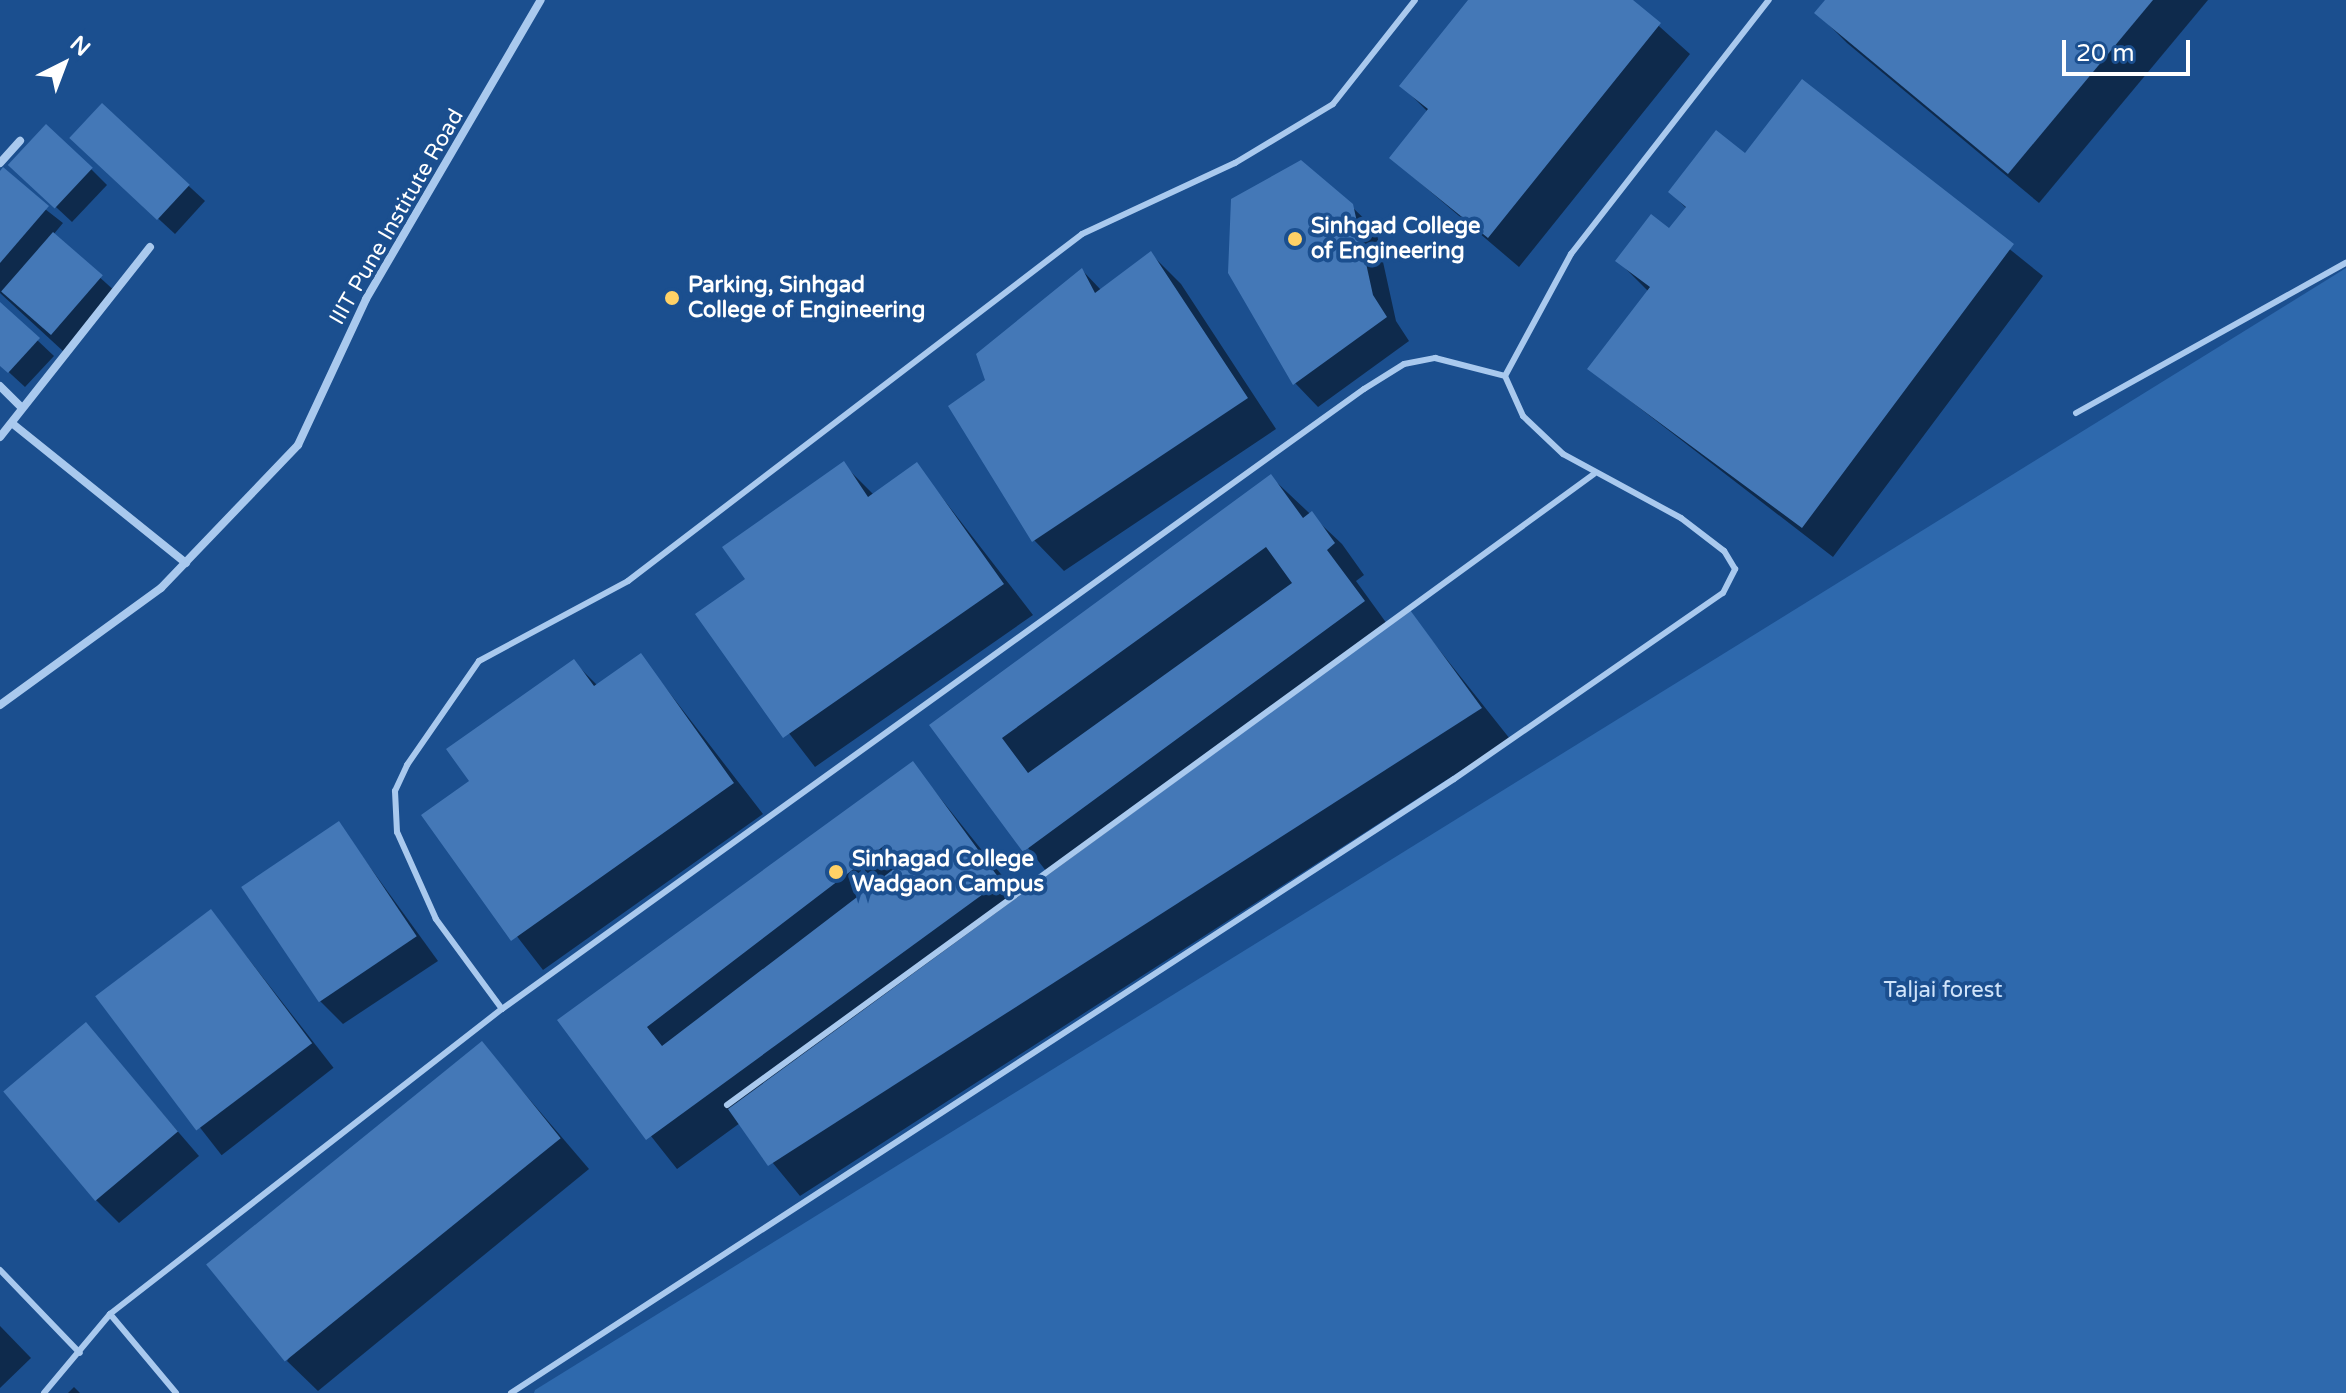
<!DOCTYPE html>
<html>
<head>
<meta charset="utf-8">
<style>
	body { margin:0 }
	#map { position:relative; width:2346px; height:1393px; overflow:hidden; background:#1b4f8f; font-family:"Varela Round",sans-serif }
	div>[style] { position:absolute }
	.green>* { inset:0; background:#2e69ad }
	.shadow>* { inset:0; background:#0007; transform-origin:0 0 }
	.building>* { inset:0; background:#4478b7; transform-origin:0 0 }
	.lane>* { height:6px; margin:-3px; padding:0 3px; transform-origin:3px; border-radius:3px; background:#a9c9ee }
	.street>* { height:8px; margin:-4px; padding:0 4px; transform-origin:4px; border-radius:4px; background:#a9c9ee }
	.dots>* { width:22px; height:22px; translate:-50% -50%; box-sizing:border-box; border:4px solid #1b4f8f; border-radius:50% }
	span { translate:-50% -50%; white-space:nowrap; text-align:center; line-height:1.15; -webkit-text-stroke:8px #1b4f8f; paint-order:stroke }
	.street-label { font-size:22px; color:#fff }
	.poi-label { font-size:22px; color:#fff; font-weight:700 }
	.left { translate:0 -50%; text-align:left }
	.park-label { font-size:22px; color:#cfe3fa }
	.north { position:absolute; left:24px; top:24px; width:80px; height:80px; -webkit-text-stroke:6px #1b4f8f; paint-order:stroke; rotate:42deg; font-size:22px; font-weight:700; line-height:32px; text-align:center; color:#fff }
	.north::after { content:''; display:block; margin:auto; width:28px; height:36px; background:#fff; clip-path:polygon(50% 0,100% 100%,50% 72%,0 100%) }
	.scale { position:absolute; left:2062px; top:40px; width:128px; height:36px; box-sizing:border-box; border:4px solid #fff; border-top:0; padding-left:10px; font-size:24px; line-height:28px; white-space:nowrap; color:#fff; -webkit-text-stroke:6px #1b4f8f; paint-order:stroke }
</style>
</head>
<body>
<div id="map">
	<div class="green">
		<div style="clip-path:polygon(2346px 268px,2346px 1393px,534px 1393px,535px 1390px)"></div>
	</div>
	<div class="shadow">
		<div style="clip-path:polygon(1471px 0,1630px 0,1690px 54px,1519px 267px,1391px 158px,1428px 112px,1402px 86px)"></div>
		<div style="clip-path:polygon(1827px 0,2208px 0,2039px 203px,1847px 43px,1817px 13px)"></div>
		<div style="clip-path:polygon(1802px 82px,2043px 276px,1833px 557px,1589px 369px,1649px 292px,1618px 261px,1669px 231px,1687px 209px,1670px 192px,1746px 155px)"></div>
		<div style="clip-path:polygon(102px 106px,205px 201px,175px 234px,88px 154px)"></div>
		<div style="clip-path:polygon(91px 169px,107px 185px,72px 222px,27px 180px)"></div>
		<div style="clip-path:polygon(0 174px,63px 223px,53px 235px,117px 293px,64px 352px,0 293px)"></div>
		<div style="clip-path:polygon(1351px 206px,1376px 230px,1396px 321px,1409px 341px,1318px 407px,1295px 383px)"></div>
		<div style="clip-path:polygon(1150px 253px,1181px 284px,1276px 429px,1064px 571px,1034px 540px,987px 381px,1082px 270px,1101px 290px)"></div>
		<div style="clip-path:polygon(0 305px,54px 356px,25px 387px,0 364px)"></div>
		<div style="clip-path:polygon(843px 464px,874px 495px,917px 465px,1033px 615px,815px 767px,698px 615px,748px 579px)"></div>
		<div style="clip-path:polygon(1271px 477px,1342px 544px,1364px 575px,1356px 581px,1390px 628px,1410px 613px,1510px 739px,800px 1196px,740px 1123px,677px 1169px,560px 1021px,913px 764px,1020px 898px,1050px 876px,932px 725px)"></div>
		<div style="clip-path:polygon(641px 656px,763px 814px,543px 970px,424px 816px,472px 782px,573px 661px,598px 686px)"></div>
		<div style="clip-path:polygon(338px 823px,438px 961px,343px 1024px,319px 1000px)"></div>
		<div style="left:211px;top:911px;width:199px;height:142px;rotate:52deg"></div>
		<div style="clip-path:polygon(86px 1025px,199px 1156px,119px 1223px,95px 1199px)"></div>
		<div style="clip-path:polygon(482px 1044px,589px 1169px,318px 1391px,287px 1361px)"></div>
		<div style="clip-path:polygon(0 1326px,31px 1358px,0 1388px)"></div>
		<div style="clip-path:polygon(74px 1387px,80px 1393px,68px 1393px)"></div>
	</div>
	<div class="building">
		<div style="clip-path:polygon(1468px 0,1633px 0,1661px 23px,1488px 238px,1389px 158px,1428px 109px,1399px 86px)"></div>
		<div style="clip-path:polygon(1825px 0,2153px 0,2008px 174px,1814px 13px)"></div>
		<div style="clip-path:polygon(1802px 79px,2014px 244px,1802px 528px,1587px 369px,1650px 287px,1615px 261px,1651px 214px,1669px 228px,1686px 207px,1668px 192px,1716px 130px,1745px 153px)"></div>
		<div style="left:102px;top:103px;width:120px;height:48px;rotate:43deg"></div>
		<div style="left:46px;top:124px;width:64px;height:56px;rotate:43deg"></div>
		<div style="clip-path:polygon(1301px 160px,1353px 204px,1373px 295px,1387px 317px,1293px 385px,1228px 273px,1231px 199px)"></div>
		<div style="clip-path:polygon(3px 167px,49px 206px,0 263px,0 171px)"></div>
		<div style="left:53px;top:232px;width:66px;height:79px;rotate:41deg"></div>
		<div style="clip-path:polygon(1151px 251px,1248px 398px,1032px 542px,948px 406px,985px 380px,976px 354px,1082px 268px,1095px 293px)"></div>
		<div style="clip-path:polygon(0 302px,40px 338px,8px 373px,0 366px)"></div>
		<div style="clip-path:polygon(844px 461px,868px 497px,917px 462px,1004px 584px,783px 738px,695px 614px,745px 579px,722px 547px)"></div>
		<div style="clip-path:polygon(evenodd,1271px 474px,1303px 518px,1312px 511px,1335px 543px,1327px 550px,1365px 601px,1023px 852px,929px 725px,1271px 474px,1266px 547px,1292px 583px,1028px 773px,1002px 738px,1266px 547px)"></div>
		<div style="clip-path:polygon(1410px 610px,1482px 708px,768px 1166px,728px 1109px)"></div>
		<div style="clip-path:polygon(641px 653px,734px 783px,511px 941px,421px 815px,469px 781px,446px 749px,574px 659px,594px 686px)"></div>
		<div style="clip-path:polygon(evenodd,913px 761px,1001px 881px,646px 1140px,557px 1020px,913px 761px,885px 845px,899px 865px,662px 1046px,647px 1027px,885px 845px)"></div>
		<div style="left:339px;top:821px;width:139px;height:118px;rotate:56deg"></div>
		<div style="left:211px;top:909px;width:168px;height:145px;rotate:53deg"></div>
		<div style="left:86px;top:1022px;width:143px;height:108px;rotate:50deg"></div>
		<div style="left:482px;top:1041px;width:125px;height:355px;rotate:51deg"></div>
	</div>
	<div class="lane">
		<div style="left:2076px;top:413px;width:309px;rotate:-29.1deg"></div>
		<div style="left:502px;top:1009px;width:112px;rotate:-126.3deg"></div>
		<div style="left:436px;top:919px;width:95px;rotate:-114.1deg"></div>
		<div style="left:397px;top:832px;width:41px;rotate:-92.8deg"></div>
		<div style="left:395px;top:791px;width:29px;rotate:-65deg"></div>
		<div style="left:407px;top:765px;width:126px;rotate:-55.3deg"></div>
		<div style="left:479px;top:661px;width:169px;rotate:-28.2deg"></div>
		<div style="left:628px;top:581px;width:571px;rotate:-37.39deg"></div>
		<div style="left:1082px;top:234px;width:169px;rotate:-24.9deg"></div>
		<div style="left:1235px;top:163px;width:114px;rotate:-31deg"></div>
		<div style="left:1333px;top:104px;width:132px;rotate:-51.7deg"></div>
		<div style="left:727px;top:1105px;width:1072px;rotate:-36.05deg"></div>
		<div style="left:0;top:1270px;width:115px;rotate:46.1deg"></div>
		<div style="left:110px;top:1314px;width:103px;rotate:50.1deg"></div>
		<div style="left:44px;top:1393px;width:103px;rotate:-50.1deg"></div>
		<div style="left:110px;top:1314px;width:497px;rotate:-37.9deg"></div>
		<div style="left:502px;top:1009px;width:1062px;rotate:-35.73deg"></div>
		<div style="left:1364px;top:389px;width:47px;rotate:-32deg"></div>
		<div style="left:1404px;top:364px;width:32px;rotate:-11deg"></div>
		<div style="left:1435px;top:358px;width:72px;rotate:14.4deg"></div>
		<div style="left:511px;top:1393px;width:1125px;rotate:-33.07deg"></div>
		<div style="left:1454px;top:779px;width:327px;rotate:-34.7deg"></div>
		<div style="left:1723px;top:593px;width:27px;rotate:-63deg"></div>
		<div style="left:1735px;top:569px;width:21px;rotate:-121deg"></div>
		<div style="left:1724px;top:551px;width:54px;rotate:-142.5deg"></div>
		<div style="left:1681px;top:518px;width:134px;rotate:-151.5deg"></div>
		<div style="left:1563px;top:454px;width:55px;rotate:-136.5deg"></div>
		<div style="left:1523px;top:416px;width:44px;rotate:-114.2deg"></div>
		<div style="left:1505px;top:376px;width:139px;rotate:-61.6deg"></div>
		<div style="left:1571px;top:254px;width:322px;rotate:-52.1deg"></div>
	</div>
	<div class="street">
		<div style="left:0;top:163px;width:30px;rotate:-48deg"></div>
		<div style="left:0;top:386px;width:31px;rotate:45deg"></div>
		<div style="left:13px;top:424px;width:222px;rotate:38.8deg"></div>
		<div style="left:0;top:437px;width:242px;rotate:-51.7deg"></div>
		<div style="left:0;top:705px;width:199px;rotate:-36deg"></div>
		<div style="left:161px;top:588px;width:198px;rotate:-46.2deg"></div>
		<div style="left:298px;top:445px;width:161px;rotate:-65deg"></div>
		<div style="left:366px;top:299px;width:346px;rotate:-59.7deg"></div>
	</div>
	<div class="dots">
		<div style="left:1295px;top:239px;background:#ffd166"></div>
		<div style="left:672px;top:298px;background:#ffd166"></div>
		<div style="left:836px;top:872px;background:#ffd166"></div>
	</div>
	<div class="street-label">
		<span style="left:397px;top:217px;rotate:-60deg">IIIT Pune Institute Road</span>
	</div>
	<div class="poi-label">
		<span class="left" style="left:1311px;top:239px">Sinhgad College<br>of Engineering</span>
		<span class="left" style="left:688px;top:298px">Parking, Sinhgad<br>College of Engineering</span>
		<span class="left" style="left:852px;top:872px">Sinhagad College<br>Wadgaon Campus</span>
	</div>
	<div class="park-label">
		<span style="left:1943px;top:991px">Taljai forest</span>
	</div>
	<div class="north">N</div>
	<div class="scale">20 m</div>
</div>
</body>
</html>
